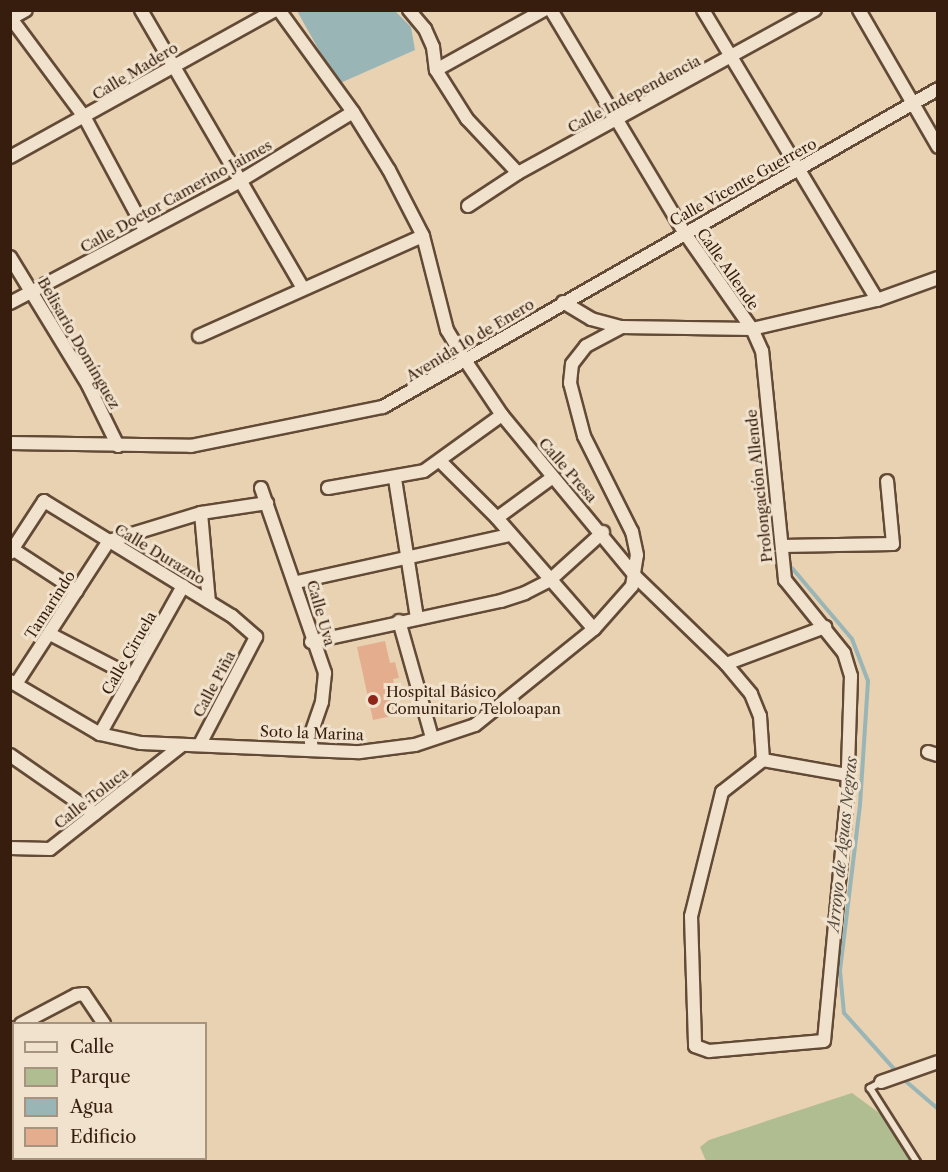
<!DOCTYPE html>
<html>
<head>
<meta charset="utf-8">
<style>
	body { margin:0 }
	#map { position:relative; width:948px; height:1172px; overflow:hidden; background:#e8d2b2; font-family:"Libre Caslon Text",serif }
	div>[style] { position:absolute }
	.green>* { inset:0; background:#b0bd90 }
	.water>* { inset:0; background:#9ab5b6 }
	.stream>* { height:4px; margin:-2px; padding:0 2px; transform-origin:2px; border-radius:2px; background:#9ab5b6 }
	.building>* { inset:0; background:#e4ae8e }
	.roads { filter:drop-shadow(2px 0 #634a36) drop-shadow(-2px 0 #634a36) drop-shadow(0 2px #634a36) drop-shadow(0 -2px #634a36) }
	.service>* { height:6px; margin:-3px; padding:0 3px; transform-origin:3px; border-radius:3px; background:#f0e2cd }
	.minor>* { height:12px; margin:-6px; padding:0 6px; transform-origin:6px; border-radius:6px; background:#f0e2cd }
	.dots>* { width:16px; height:16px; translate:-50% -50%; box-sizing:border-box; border:3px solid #f0e2cd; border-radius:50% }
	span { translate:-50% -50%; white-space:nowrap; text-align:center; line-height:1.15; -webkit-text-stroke:6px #f0e2cd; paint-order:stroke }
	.street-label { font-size:15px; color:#371d0d }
	.poi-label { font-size:15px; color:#371d0d }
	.left { translate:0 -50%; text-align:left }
	.water-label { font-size:16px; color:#554b40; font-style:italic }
	.frame { position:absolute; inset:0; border:12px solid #371d0d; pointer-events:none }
	.legend { position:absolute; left:12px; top:1022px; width:195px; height:138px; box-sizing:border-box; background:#f0e2cd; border:2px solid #a69380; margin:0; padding:8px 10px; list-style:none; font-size:18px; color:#371d0d }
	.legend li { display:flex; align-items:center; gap:12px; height:30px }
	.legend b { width:30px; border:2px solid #a69380 }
</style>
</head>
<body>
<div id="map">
	<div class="green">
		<div style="clip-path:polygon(852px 1093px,897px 1126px,918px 1161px,706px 1161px,700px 1147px,709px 1140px)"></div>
	</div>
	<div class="water">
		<div style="clip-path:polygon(388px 10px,396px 12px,411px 27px,415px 50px,338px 84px,297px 11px)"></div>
	</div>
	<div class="stream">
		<div style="left:792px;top:568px;width:93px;rotate:49.8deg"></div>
		<div style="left:852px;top:639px;width:45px;rotate:69.1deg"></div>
		<div style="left:868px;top:681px;width:124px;rotate:93.7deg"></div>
		<div style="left:860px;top:805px;width:167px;rotate:96.9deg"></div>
		<div style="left:840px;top:971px;width:42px;rotate:84.6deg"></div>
		<div style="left:844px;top:1013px;width:79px;rotate:48.1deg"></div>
		<div style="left:902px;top:1078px;width:48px;rotate:40.7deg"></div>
	</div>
	<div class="building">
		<div style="clip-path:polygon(385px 641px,390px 663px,395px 662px,399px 678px,393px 679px,401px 714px,373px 720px,357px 647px)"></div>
	</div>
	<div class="roads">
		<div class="service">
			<div style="left:881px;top:1082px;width:13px;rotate:151deg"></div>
			<div style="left:870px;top:1088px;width:88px;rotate:57.6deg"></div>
		</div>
		<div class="minor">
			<div style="left:141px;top:10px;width:322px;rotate:59.8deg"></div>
			<div style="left:279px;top:10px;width:126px;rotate:54deg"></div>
			<div style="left:353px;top:112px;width:68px;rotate:58.2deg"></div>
			<div style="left:389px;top:170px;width:74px;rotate:62.7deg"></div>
			<div style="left:423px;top:236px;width:97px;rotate:75.7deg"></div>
			<div style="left:447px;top:330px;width:35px;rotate:59deg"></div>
			<div style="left:465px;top:360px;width:66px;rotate:56.1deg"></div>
			<div style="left:502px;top:415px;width:209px;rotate:50.4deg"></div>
			<div style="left:635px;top:576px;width:127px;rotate:44deg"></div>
			<div style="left:726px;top:664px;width:39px;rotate:50deg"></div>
			<div style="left:751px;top:694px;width:24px;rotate:68deg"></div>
			<div style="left:760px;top:716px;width:44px;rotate:86.1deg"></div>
			<div style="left:763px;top:760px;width:52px;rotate:142deg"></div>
			<div style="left:722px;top:792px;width:128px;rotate:104deg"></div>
			<div style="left:691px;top:916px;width:130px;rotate:88.2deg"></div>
			<div style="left:695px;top:1046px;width:15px;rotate:20deg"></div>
			<div style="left:709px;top:1051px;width:115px;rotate:-5deg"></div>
			<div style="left:824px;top:1041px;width:245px;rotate:-84.6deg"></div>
			<div style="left:847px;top:797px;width:121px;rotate:-88.1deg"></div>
			<div style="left:851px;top:676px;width:24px;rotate:-107deg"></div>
			<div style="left:844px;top:653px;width:94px;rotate:-128.9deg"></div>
			<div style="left:785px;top:580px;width:230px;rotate:-95.7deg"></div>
			<div style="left:762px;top:351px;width:24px;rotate:-114deg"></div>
			<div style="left:752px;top:329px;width:118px;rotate:-125deg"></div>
			<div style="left:684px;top:232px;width:259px;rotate:-120.9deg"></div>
			<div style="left:409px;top:10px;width:25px;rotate:50deg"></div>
			<div style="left:425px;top:29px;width:20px;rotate:66deg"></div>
			<div style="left:433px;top:47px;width:23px;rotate:83deg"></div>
			<div style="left:436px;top:70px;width:58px;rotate:57.7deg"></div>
			<div style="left:467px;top:119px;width:74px;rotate:46.6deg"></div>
			<div style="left:703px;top:10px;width:338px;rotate:59deg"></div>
			<div style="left:859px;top:10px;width:158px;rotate:60deg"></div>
			<div style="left:10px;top:17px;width:126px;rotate:53.4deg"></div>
			<div style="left:85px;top:118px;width:127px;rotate:61.8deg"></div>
			<div style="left:10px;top:19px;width:18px;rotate:-29deg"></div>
			<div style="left:436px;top:70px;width:124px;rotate:-29.1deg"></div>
			<div style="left:10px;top:157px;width:303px;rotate:-29deg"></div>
			<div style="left:468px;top:206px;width:60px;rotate:-33.4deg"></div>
			<div style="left:518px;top:173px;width:339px;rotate:-28.8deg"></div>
			<div style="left:10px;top:257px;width:150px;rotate:58.6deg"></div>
			<div style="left:88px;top:385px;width:68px;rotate:63.8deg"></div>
			<div style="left:563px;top:302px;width:33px;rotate:31deg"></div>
			<div style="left:591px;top:319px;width:31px;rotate:15deg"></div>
			<div style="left:621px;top:327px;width:131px;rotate:0.9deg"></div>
			<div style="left:752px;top:329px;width:128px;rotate:-13.1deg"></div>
			<div style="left:877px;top:300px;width:65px;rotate:-19.8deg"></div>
			<div style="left:10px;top:303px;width:260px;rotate:-27.9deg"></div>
			<div style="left:240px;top:181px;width:132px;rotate:-31.4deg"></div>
			<div style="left:199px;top:336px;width:245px;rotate:-24.1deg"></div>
			<div style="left:10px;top:443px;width:181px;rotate:0.9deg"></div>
			<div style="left:191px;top:446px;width:196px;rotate:-11.5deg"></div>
			<div style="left:383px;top:407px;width:640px;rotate:-29.81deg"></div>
			<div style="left:441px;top:462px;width:79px;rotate:45deg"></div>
			<div style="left:497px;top:518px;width:147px;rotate:48.9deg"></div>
			<div style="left:395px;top:479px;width:141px;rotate:81deg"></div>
			<div style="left:261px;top:488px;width:196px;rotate:70.9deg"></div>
			<div style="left:325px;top:673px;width:29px;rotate:96deg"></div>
			<div style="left:322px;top:702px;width:36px;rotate:109deg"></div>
			<div style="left:310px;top:736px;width:13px;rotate:81deg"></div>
			<div style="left:328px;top:488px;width:97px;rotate:-10deg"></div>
			<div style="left:424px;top:471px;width:96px;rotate:-35.7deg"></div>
			<div style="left:201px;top:513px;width:89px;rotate:84.9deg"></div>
			<div style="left:497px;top:518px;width:69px;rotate:-36.2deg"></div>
			<div style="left:782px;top:546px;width:111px;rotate:-1deg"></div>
			<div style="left:893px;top:544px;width:63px;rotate:-95.4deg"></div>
			<div style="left:14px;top:550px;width:75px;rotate:33.1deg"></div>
			<div style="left:10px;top:553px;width:62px;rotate:-56.8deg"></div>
			<div style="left:44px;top:501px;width:220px;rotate:31.5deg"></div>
			<div style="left:232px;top:616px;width:32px;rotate:41deg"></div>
			<div style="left:256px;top:637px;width:121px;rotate:117.6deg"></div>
			<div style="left:297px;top:582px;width:217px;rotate:-12.5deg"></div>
			<div style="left:399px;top:621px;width:122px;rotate:74.2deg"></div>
			<div style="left:50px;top:634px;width:93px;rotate:27.4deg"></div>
			<div style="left:311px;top:642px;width:194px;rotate:-12.2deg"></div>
			<div style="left:501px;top:601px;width:25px;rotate:-18deg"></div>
			<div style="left:525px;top:593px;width:27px;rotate:-27deg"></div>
			<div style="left:549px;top:581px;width:73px;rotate:-42.2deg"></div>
			<div style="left:726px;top:664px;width:106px;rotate:-20.5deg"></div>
			<div style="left:10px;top:681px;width:104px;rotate:30.5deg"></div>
			<div style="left:100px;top:734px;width:42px;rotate:12.4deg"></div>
			<div style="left:141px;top:743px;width:219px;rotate:2.4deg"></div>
			<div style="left:360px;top:752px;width:55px;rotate:-7.3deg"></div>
			<div style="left:415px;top:745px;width:63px;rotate:-18.4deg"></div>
			<div style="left:475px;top:725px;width:153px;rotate:-38.9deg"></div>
			<div style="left:594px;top:629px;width:57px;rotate:-48.5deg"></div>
			<div style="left:632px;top:586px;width:31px;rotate:-81deg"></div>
			<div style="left:637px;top:555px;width:24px;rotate:-102deg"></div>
			<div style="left:632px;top:532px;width:107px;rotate:-116.6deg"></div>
			<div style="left:584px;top:436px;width:55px;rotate:-104.8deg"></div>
			<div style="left:570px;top:383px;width:19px;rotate:-84deg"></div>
			<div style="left:572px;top:364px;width:23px;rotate:-52deg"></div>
			<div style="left:586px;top:346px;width:40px;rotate:-28deg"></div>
			<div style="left:16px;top:684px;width:171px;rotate:-57deg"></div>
			<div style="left:109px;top:541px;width:96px;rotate:-16.9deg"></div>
			<div style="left:201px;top:513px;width:67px;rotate:-8.6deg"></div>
			<div style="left:100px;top:734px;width:170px;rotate:-60.7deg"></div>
			<div style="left:928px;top:752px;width:10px;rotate:17deg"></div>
			<div style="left:10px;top:755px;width:103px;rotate:34.8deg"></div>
			<div style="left:763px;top:760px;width:85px;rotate:10.1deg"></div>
			<div style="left:10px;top:848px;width:40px;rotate:1.4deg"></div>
			<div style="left:50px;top:849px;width:167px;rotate:-38.2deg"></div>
			<div style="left:21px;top:1024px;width:62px;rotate:-27.8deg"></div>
			<div style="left:76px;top:995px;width:8px;rotate:-7deg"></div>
			<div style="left:84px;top:994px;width:36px;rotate:56deg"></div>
			<div style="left:10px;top:1029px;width:4px;rotate:-14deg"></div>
			<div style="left:881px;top:1082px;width:60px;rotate:-19.3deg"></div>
			<div style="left:79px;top:1158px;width:4px;rotate:76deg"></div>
			<div style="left:184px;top:1158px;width:4px;rotate:76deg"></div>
		</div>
	</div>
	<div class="dots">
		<div style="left:373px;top:700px;background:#8f2418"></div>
	</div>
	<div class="street-label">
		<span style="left:135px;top:71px;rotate:-31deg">Calle Madero</span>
		<span style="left:634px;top:94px;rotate:-28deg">Calle Independencia</span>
		<span style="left:743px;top:182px;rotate:-29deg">Calle Vicente Guerrero</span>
		<span style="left:176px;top:196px;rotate:-29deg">Calle Doctor Camerino Jaimes</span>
		<span style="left:728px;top:269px;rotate:55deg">Calle Allende</span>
		<span style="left:470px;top:340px;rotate:-31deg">Avenida 10 de Enero</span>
		<span style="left:79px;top:343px;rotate:60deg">Belisario Domínguez</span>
		<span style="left:568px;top:470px;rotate:49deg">Calle Presa</span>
		<span style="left:759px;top:486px;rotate:-96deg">Prolongación Allende</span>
		<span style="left:160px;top:554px;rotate:31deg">Calle Durazno</span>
		<span style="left:50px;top:605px;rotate:-57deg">Tamarindo</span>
		<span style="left:321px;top:613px;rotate:74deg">Calle Uva</span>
		<span style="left:129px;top:653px;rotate:-60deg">Calle Ciruela</span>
		<span style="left:214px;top:684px;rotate:-62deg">Calle Piña</span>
		<span style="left:312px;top:733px;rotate:2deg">Soto la Marina</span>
		<span style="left:91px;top:798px;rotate:-38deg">Calle Toluca</span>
	</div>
	<div class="poi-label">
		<span class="left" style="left:386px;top:700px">Hospital Básico<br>Comunitario Teloloapan</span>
	</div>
	<div class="water-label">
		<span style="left:842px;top:844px;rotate:-84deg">Arroyo de Aguas Negras</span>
	</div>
	<div class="frame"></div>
	<ul class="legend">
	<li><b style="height:8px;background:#f0e2cd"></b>Calle</li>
	<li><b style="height:16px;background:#b0bd90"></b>Parque</li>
	<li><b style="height:16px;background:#9ab5b6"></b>Agua</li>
	<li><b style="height:16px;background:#e4ae8e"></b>Edificio</li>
	</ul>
</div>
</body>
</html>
